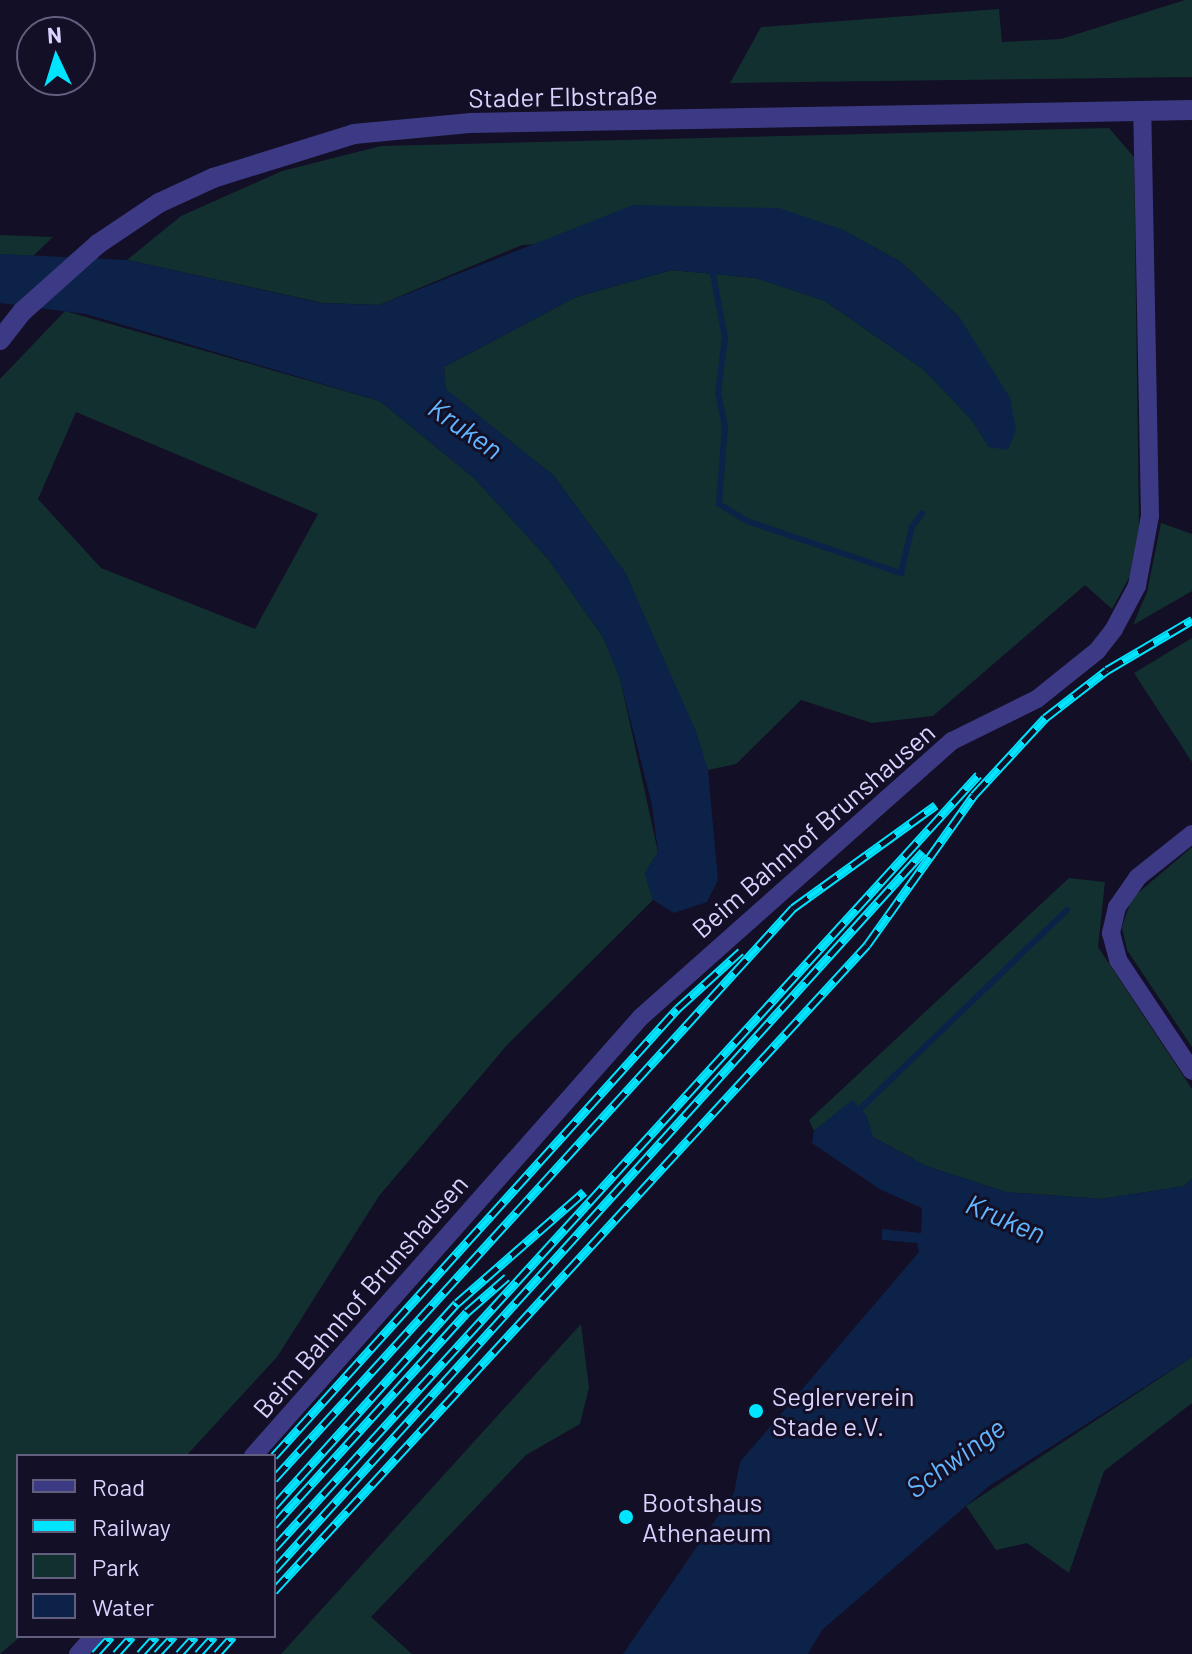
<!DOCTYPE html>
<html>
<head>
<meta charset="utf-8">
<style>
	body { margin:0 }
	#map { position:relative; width:1192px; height:1654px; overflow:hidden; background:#130f26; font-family:Barlow,sans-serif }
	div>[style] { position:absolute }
	.green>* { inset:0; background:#12302f }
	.water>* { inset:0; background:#0c2248 }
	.stream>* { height:6px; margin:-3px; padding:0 3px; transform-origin:3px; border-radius:3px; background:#0c2248 }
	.minor>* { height:18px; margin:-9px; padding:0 9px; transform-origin:9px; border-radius:9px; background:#3d3a85 }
	.tertiary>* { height:20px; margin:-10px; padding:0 10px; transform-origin:10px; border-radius:10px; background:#3d3a85 }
	.rail>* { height:9px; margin-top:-4.5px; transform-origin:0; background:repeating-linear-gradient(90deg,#130f26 0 18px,#00e5ff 0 36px); box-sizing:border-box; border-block:2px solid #00e5ff }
	.dots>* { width:22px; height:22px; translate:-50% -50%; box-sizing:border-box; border:4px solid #130f26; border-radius:50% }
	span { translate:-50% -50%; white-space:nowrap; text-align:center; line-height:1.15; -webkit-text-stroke:6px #130f26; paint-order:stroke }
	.street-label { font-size:26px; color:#d9d4ff }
	.poi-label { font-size:26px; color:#d9d4ff }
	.left { translate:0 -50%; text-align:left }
	.water-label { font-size:28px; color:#62b6ff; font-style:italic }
	.legend { position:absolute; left:16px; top:1454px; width:260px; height:184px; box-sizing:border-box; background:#130f26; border:2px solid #625e7d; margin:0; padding:10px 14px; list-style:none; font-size:24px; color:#d9d4ff }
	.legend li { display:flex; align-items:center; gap:16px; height:40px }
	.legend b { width:40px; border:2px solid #625e7d }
	.north { position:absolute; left:16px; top:16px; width:80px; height:80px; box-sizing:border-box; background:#130f26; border:2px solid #625e7d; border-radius:50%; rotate:356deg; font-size:22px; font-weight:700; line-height:32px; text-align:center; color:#d9d4ff }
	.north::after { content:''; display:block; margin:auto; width:28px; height:36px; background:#00e5ff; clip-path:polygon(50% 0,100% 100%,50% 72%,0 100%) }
</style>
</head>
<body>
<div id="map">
	<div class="green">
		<div style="clip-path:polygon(1185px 0,1192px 0,1192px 77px,730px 83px,761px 27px,999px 9px,1002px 42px,1061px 39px)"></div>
		<div style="clip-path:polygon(1109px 128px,1134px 157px,1139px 526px,1130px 576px,1112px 609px,1085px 585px,933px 716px,872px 723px,801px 700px,736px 764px,708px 770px,626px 574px,554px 476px,445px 389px,444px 367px,576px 297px,672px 270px,756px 278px,825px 301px,923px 369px,971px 419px,989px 447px,960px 318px,901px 262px,841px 229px,522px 245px,379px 305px,323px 303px,127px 260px,181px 216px,282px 171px,381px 146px)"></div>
		<div style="clip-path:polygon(0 235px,53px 237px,33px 256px,0 254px)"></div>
		<div style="clip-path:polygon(evenodd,65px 311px,380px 401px,475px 479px,549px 560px,603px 637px,620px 678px,658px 852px,645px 873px,653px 900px,507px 1045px,379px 1196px,277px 1357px,186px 1456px,18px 1456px,21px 1636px,0 1654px,0 379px,65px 311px,76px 412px,318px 514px,255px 629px,101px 568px,38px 499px,76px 412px)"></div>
		<div style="clip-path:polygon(1161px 523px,1192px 534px,1192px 591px,1133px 625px,1147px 592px)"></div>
		<div style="clip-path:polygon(1192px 638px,1192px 762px,1134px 673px)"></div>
		<div style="clip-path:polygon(1192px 847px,1192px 1047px,1127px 950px,1122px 927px,1132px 898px)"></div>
		<div style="clip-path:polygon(1069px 878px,1105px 882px,1098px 947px,1192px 1089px,1192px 1179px,1184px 1186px,1102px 1199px,1006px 1192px,926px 1166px,873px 1137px,852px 1101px,814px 1131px,809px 1120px)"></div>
		<div style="clip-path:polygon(581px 1324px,589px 1388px,580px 1424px,526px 1455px,371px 1617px,412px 1654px,281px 1654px)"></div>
		<div style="clip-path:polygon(1192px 1357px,1192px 1403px,1104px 1471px,1069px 1573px,1027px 1543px,996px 1550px,966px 1506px)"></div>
	</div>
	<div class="water">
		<div style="clip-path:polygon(633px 205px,779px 208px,841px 229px,901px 262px,960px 318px,1010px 398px,1016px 430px,1008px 450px,989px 447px,971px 419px,923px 369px,825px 301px,756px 278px,672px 270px,576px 297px,444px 367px,446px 389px,554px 476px,626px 574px,696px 731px,708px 770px,718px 880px,707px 902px,674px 913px,653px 900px,645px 873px,658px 852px,652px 805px,620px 679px,603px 637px,549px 560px,475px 479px,380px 401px,86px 314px,0 303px,0 254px,127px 260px,322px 303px,379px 305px)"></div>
		<div style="clip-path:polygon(852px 1100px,867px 1116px,873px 1137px,926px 1166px,1006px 1192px,1102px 1199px,1184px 1186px,1192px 1179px,1192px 1357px,989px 1486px,822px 1630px,808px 1654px,623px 1654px,734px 1493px,740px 1462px,919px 1252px,917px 1243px,882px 1240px,882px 1229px,921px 1233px,922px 1208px,881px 1190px,812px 1143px,814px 1131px)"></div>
	</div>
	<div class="stream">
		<div style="left:712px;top:269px;width:70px;rotate:79.3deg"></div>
		<div style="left:725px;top:338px;width:55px;rotate:97.3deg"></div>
		<div style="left:718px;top:393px;width:34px;rotate:78deg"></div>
		<div style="left:725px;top:426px;width:78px;rotate:94.4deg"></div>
		<div style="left:719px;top:504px;width:33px;rotate:31deg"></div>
		<div style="left:747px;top:521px;width:163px;rotate:18.7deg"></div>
		<div style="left:901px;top:573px;width:47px;rotate:-76.6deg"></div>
		<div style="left:912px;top:527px;width:17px;rotate:-54deg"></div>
		<div style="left:856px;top:1113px;width:293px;rotate:-43.9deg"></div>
	</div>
	<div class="minor">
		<div style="left:1192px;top:834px;width:69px;rotate:141.5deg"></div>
		<div style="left:1138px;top:877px;width:37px;rotate:125deg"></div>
		<div style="left:1117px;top:907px;width:27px;rotate:103deg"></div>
		<div style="left:1111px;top:933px;width:28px;rotate:75deg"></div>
		<div style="left:1118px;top:960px;width:133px;rotate:56.3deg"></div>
		<div style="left:253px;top:1456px;width:586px;rotate:-48.53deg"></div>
		<div style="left:641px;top:1017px;width:416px;rotate:-41.6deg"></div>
		<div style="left:952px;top:741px;width:95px;rotate:-26.3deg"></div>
		<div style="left:1037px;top:699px;width:77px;rotate:-38.7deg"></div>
		<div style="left:1097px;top:651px;width:28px;rotate:-52deg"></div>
		<div style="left:1114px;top:629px;width:49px;rotate:-61.9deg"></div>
		<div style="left:1137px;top:586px;width:71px;rotate:-79.5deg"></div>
		<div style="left:1150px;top:516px;width:404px;rotate:-91.1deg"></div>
		<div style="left:78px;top:1654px;width:24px;rotate:-48deg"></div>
	</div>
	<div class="tertiary">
		<div style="left:0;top:340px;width:37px;rotate:-52deg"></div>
		<div style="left:23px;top:311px;width:101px;rotate:-41.8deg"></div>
		<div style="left:98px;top:244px;width:73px;rotate:-33.9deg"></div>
		<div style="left:159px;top:203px;width:60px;rotate:-24.8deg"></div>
		<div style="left:213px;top:178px;width:148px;rotate:-17.3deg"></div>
		<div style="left:354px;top:134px;width:118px;rotate:-5.4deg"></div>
		<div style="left:471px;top:123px;width:721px;rotate:-1.03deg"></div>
	</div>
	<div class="rail">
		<div style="left:274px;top:1456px;width:602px;rotate:-47.96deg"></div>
		<div style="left:677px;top:1009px;width:86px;rotate:-42.2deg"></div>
		<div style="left:274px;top:1479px;width:772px;rotate:-47.73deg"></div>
		<div style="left:793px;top:908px;width:176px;rotate:-35.8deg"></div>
		<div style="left:274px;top:1506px;width:273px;rotate:-48deg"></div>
		<div style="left:457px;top:1303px;width:169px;rotate:-41.2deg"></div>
		<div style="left:274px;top:1525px;width:287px;rotate:-47.8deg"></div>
		<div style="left:467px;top:1312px;width:53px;rotate:-41.2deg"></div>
		<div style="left:274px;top:1548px;width:1046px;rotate:-47.67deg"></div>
		<div style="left:274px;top:1570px;width:968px;rotate:-47.89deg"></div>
		<div style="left:274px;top:1591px;width:877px;rotate:-47.45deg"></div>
		<div style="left:867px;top:945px;width:184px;rotate:-54.5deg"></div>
		<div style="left:974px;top:795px;width:105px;rotate:-47.3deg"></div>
		<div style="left:1045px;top:718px;width:78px;rotate:-37.7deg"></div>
		<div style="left:1107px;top:670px;width:99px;rotate:-30.5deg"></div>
		<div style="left:95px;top:1654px;width:24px;rotate:-48deg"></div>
		<div style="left:116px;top:1654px;width:24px;rotate:-48deg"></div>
		<div style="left:140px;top:1654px;width:24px;rotate:-48deg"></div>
		<div style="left:157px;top:1654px;width:25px;rotate:-47deg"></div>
		<div style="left:179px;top:1654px;width:24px;rotate:-48deg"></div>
		<div style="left:198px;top:1654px;width:24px;rotate:-48deg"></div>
		<div style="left:217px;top:1654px;width:24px;rotate:-48deg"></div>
	</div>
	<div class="dots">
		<div style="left:756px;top:1411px;background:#00e5ff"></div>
		<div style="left:626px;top:1517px;background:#00e5ff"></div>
	</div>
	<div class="street-label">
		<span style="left:563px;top:96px;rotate:-1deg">Stader Elbstraße</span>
		<span style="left:813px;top:830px;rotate:-41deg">Beim Bahnhof Brunshausen</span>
		<span style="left:360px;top:1296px;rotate:-49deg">Beim Bahnhof Brunshausen</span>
	</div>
	<div class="poi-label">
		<span class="left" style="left:772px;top:1411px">Seglerverein<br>Stade e.V.</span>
		<span class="left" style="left:642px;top:1517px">Bootshaus<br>Athenaeum</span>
	</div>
	<div class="water-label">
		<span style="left:466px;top:428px;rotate:35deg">Kruken</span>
		<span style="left:1006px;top:1218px;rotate:23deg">Kruken</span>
		<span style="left:955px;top:1457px;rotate:-36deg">Schwinge</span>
	</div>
	<ul class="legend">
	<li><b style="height:10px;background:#3d3a85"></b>Road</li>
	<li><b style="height:10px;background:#00e5ff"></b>Railway</li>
	<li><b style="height:22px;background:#12302f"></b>Park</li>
	<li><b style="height:22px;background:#0c2248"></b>Water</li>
	</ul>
	<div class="north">N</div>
</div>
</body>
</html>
